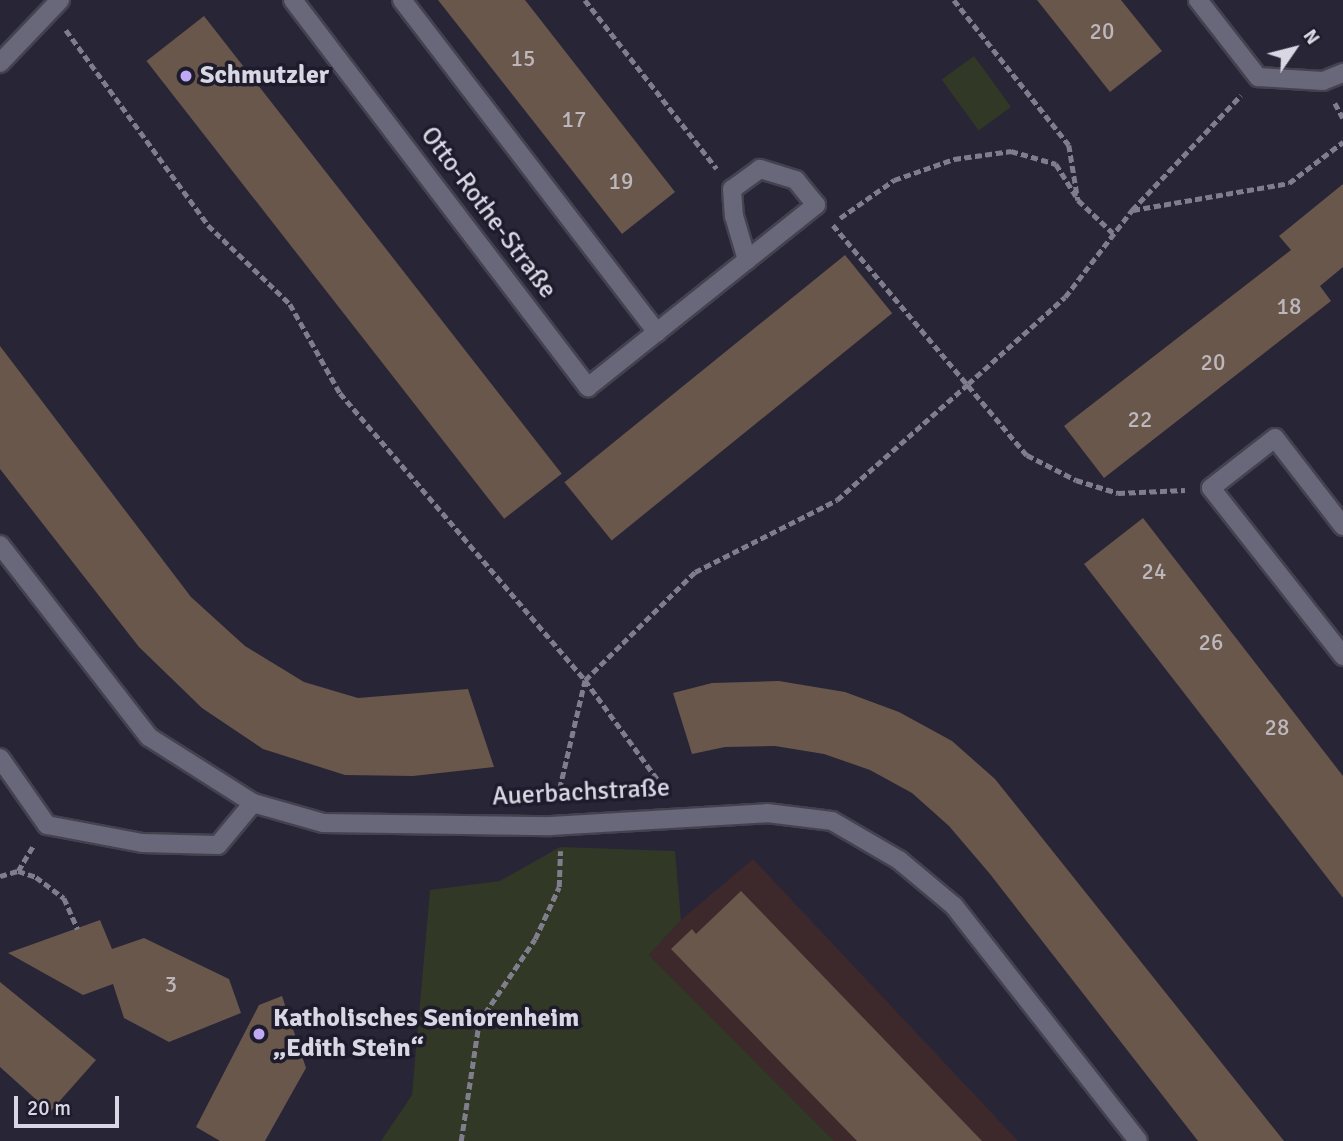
<!DOCTYPE html>
<html>
<head>
<meta charset="utf-8">
<style>
	body { margin:0 }
	#map { position:relative; width:1343px; height:1141px; overflow:hidden; background:#282536; font-family:Signika,sans-serif }
	div>[style] { position:absolute }
	.industrial>* { inset:0; background:#3d292c }
	.green>* { inset:0; background:#313825; transform-origin:0 0 }
	.building>* { inset:0; background:#68574a; transform-origin:0 0 }
	.path>* { height:4.5px; margin-top:-2.25px; transform-origin:0; background:repeating-linear-gradient(90deg,#807e8c 0 7px,transparent 0 10.5px) }
	.roads { filter:drop-shadow(2px 0 #454250) drop-shadow(-2px 0 #454250) drop-shadow(0 2px #454250) drop-shadow(0 -2px #454250) }
	.service>* { height:18px; margin:-9px; padding:0 9px; transform-origin:9px; border-radius:9px; background:#69677a }
	.minor>* { height:18px; margin:-9px; padding:0 9px; transform-origin:9px; border-radius:9px; background:#69677a }
	.dots>* { width:19px; height:19px; translate:-50% -50%; box-sizing:border-box; border:4px solid #1e1c2c; border-radius:50% }
	span { translate:-50% -50%; white-space:nowrap; text-align:center; line-height:1.15; -webkit-text-stroke:7px #1e1c2c; paint-order:stroke }
	.number-label { font-size:23px; color:#bdb7bd }
	.number-label span { -webkit-text-stroke-width:0 }
	.poi-label { font-size:26px; color:#d9d7e3; font-weight:700 }
	.left { translate:0 -50%; text-align:left }
	.street-label { font-size:26px; color:#d9d7e3 }
	.north { position:absolute; left:1259px; top:14px; width:70px; height:70px; -webkit-text-stroke:5px #1e1c2c; paint-order:stroke; rotate:55deg; font-size:19px; font-weight:700; line-height:28px; text-align:center; color:#d9d7e3 }
	.north::after { content:''; display:block; margin:auto; width:24px; height:32px; background:#d9d7e3; clip-path:polygon(50% 0,100% 100%,50% 72%,0 100%) }
	.scale { position:absolute; left:14px; top:1096px; width:105px; height:32px; box-sizing:border-box; border:4px solid #d9d7e3; border-top:0; padding-left:9px; font-size:21px; line-height:24px; white-space:nowrap; color:#d9d7e3; -webkit-text-stroke:5px #1e1c2c; paint-order:stroke }
</style>
</head>
<body>
<div id="map">
	<div class="industrial">
		<div style="clip-path:polygon(753px 859px,1018px 1141px,834px 1141px,649px 955px,681px 920px)"></div>
	</div>
	<div class="green">
		<div style="left:974px;top:56px;width:63px;height:40px;rotate:54deg"></div>
		<div style="clip-path:polygon(560px 847px,675px 851px,681px 920px,649px 955px,834px 1141px,381px 1141px,412px 1095px,430px 890px,500px 881px)"></div>
	</div>
	<div class="building">
		<div style="clip-path:polygon(438px 0,525px 0,675px 192px,622px 234px)"></div>
		<div style="clip-path:polygon(1037px 0,1121px 0,1162px 51px,1110px 92px)"></div>
		<div style="left:204px;top:16px;width:581px;height:73px;rotate:52deg"></div>
		<div style="clip-path:polygon(1343px 184px,1343px 267px,1320px 286px,1331px 301px,1104px 478px,1064px 426px,1291px 250px,1279px 236px)"></div>
		<div style="left:845px;top:255px;width:75px;height:361px;rotate:51deg"></div>
		<div style="clip-path:polygon(0 346px,191px 597px,245px 646px,304px 682px,358px 698px,468px 689px,494px 767px,413px 776px,345px 775px,263px 749px,202px 708px,139px 647px,0 469px)"></div>
		<div style="clip-path:polygon(1143px 518px,1343px 776px,1343px 898px,1084px 564px)"></div>
		<div style="clip-path:polygon(779px 681px,845px 692px,899px 712px,952px 741px,995px 779px,1284px 1141px,1198px 1141px,990px 874px,949px 826px,912px 793px,870px 770px,824px 754px,775px 746px,725px 747px,692px 754px,673px 693px,712px 683px)"></div>
		<div style="clip-path:polygon(741px 891px,982px 1141px,857px 1141px,671px 949px,692px 929px,696px 934px)"></div>
		<div style="clip-path:polygon(100px 920px,112px 949px,144px 938px,229px 979px,241px 1013px,169px 1042px,124px 1018px,113px 984px,83px 995px,8px 953px)"></div>
		<div style="clip-path:polygon(0 982px,96px 1060px,50px 1112px,0 1067px)"></div>
		<div style="clip-path:polygon(282px 996px,306px 1068px,265px 1141px,220px 1141px,196px 1127px,259px 1005px)"></div>
	</div>
	<div class="path">
		<div style="left:585px;top:0;width:214px;rotate:52deg"></div>
		<div style="left:954px;top:0;width:185px;rotate:51.6deg"></div>
		<div style="left:1069px;top:145px;width:56px;rotate:80.7deg"></div>
		<div style="left:1078px;top:200px;width:48px;rotate:43.3deg"></div>
		<div style="left:66px;top:30px;width:241px;rotate:53.9deg"></div>
		<div style="left:208px;top:225px;width:114px;rotate:43.9deg"></div>
		<div style="left:290px;top:304px;width:102px;rotate:60.7deg"></div>
		<div style="left:340px;top:393px;width:377px;rotate:49.5deg"></div>
		<div style="left:585px;top:680px;width:141px;rotate:53.9deg"></div>
		<div style="left:1335px;top:103px;width:17px;rotate:62deg"></div>
		<div style="left:1133px;top:210px;width:158px;rotate:-9.8deg"></div>
		<div style="left:1289px;top:183px;width:68px;rotate:-37.2deg"></div>
		<div style="left:840px;top:218px;width:66px;rotate:-35.1deg"></div>
		<div style="left:894px;top:180px;width:64px;rotate:-19.3deg"></div>
		<div style="left:954px;top:159px;width:58px;rotate:-8deg"></div>
		<div style="left:1011px;top:151px;width:47px;rotate:16.1deg"></div>
		<div style="left:1056px;top:164px;width:38px;rotate:58deg"></div>
		<div style="left:833px;top:225px;width:301px;rotate:49.9deg"></div>
		<div style="left:1027px;top:455px;width:55px;rotate:27deg"></div>
		<div style="left:1076px;top:480px;width:44px;rotate:17.2deg"></div>
		<div style="left:1118px;top:493px;width:67px;rotate:-2.6deg"></div>
		<div style="left:557px;top:799px;width:122px;rotate:-76.8deg"></div>
		<div style="left:585px;top:680px;width:154px;rotate:-44.5deg"></div>
		<div style="left:695px;top:572px;width:159px;rotate:-26.9deg"></div>
		<div style="left:837px;top:500px;width:175px;rotate:-41.5deg"></div>
		<div style="left:968px;top:384px;width:130px;rotate:-41.9deg"></div>
		<div style="left:1065px;top:297px;width:110px;rotate:-52.4deg"></div>
		<div style="left:1132px;top:210px;width:158px;rotate:-46.5deg"></div>
		<div style="left:18px;top:871px;width:19px;rotate:18deg"></div>
		<div style="left:36px;top:877px;width:35px;rotate:37deg"></div>
		<div style="left:64px;top:898px;width:34px;rotate:66deg"></div>
		<div style="left:0;top:876px;width:19px;rotate:-16deg"></div>
		<div style="left:18px;top:871px;width:29px;rotate:-59deg"></div>
		<div style="left:461px;top:1141px;width:120px;rotate:-81.4deg"></div>
		<div style="left:479px;top:1022px;width:100px;rotate:-56deg"></div>
		<div style="left:535px;top:939px;width:57px;rotate:-65.2deg"></div>
		<div style="left:559px;top:887px;width:36px;rotate:-88deg"></div>
	</div>
	<div class="roads">
		<div class="service">
			<div style="left:402px;top:0;width:419px;rotate:52.5deg"></div>
			<div style="left:0;top:758px;width:82px;rotate:55deg"></div>
			<div style="left:47px;top:825px;width:97px;rotate:10.7deg"></div>
			<div style="left:142px;top:843px;width:76px;rotate:1.5deg"></div>
			<div style="left:218px;top:845px;width:55px;rotate:-50.2deg"></div>
		</div>
		<div class="minor">
			<div style="left:293px;top:0;width:487px;rotate:52.7deg"></div>
			<div style="left:588px;top:387px;width:292px;rotate:-38.6deg"></div>
			<div style="left:816px;top:205px;width:32px;rotate:-129deg"></div>
			<div style="left:796px;top:180px;width:38px;rotate:-163deg"></div>
			<div style="left:760px;top:169px;width:34px;rotate:144deg"></div>
			<div style="left:732px;top:189px;width:27px;rotate:86deg"></div>
			<div style="left:734px;top:216px;width:46px;rotate:73.5deg"></div>
			<div style="left:1198px;top:0;width:98px;rotate:52.1deg"></div>
			<div style="left:1258px;top:77px;width:65px;rotate:3.5deg"></div>
			<div style="left:1323px;top:81px;width:22px;rotate:-22deg"></div>
			<div style="left:0;top:63px;width:87px;rotate:-46.4deg"></div>
			<div style="left:1343px;top:526px;width:111px;rotate:-127.7deg"></div>
			<div style="left:1275px;top:438px;width:81px;rotate:142deg"></div>
			<div style="left:1211px;top:488px;width:214px;rotate:51.8deg"></div>
			<div style="left:0;top:545px;width:243px;rotate:52.2deg"></div>
			<div style="left:149px;top:737px;width:123px;rotate:32.4deg"></div>
			<div style="left:253px;top:803px;width:73px;rotate:15.9deg"></div>
			<div style="left:323px;top:823px;width:228px;rotate:0.8deg"></div>
			<div style="left:551px;top:826px;width:216px;rotate:-3.4deg"></div>
			<div style="left:767px;top:813px;width:65px;rotate:7deg"></div>
			<div style="left:832px;top:821px;width:78px;rotate:30.2deg"></div>
			<div style="left:899px;top:860px;width:72px;rotate:39.9deg"></div>
			<div style="left:954px;top:906px;width:298px;rotate:51.9deg"></div>
		</div>
	</div>
	<div class="dots">
		<div style="left:186px;top:76px;background:#bfa9f4"></div>
		<div style="left:259px;top:1034px;background:#bfa9f4"></div>
	</div>
	<div class="number-label">
		<span style="left:1102px;top:32px">20</span>
		<span style="left:523px;top:59px">15</span>
		<span style="left:574px;top:120px">17</span>
		<span style="left:621px;top:182px">19</span>
		<span style="left:1289px;top:307px">18</span>
		<span style="left:1213px;top:363px">20</span>
		<span style="left:1140px;top:420px">22</span>
		<span style="left:1154px;top:572px">24</span>
		<span style="left:1211px;top:643px">26</span>
		<span style="left:1277px;top:728px">28</span>
		<span style="left:171px;top:985px">3</span>
	</div>
	<div class="poi-label">
		<span class="left" style="left:200px;top:76px">Schmutzler</span>
		<span class="left" style="left:273px;top:1034px">Katholisches Seniorenheim<br>„Edith Stein“</span>
	</div>
	<div class="street-label">
		<span style="left:488px;top:213px;rotate:53deg">Otto-Rothe-Straße</span>
		<span style="left:581px;top:793px;rotate:-3deg">Auerbachstraße</span>
	</div>
	<div class="north">N</div>
	<div class="scale">20 m</div>
</div>
</body>
</html>
